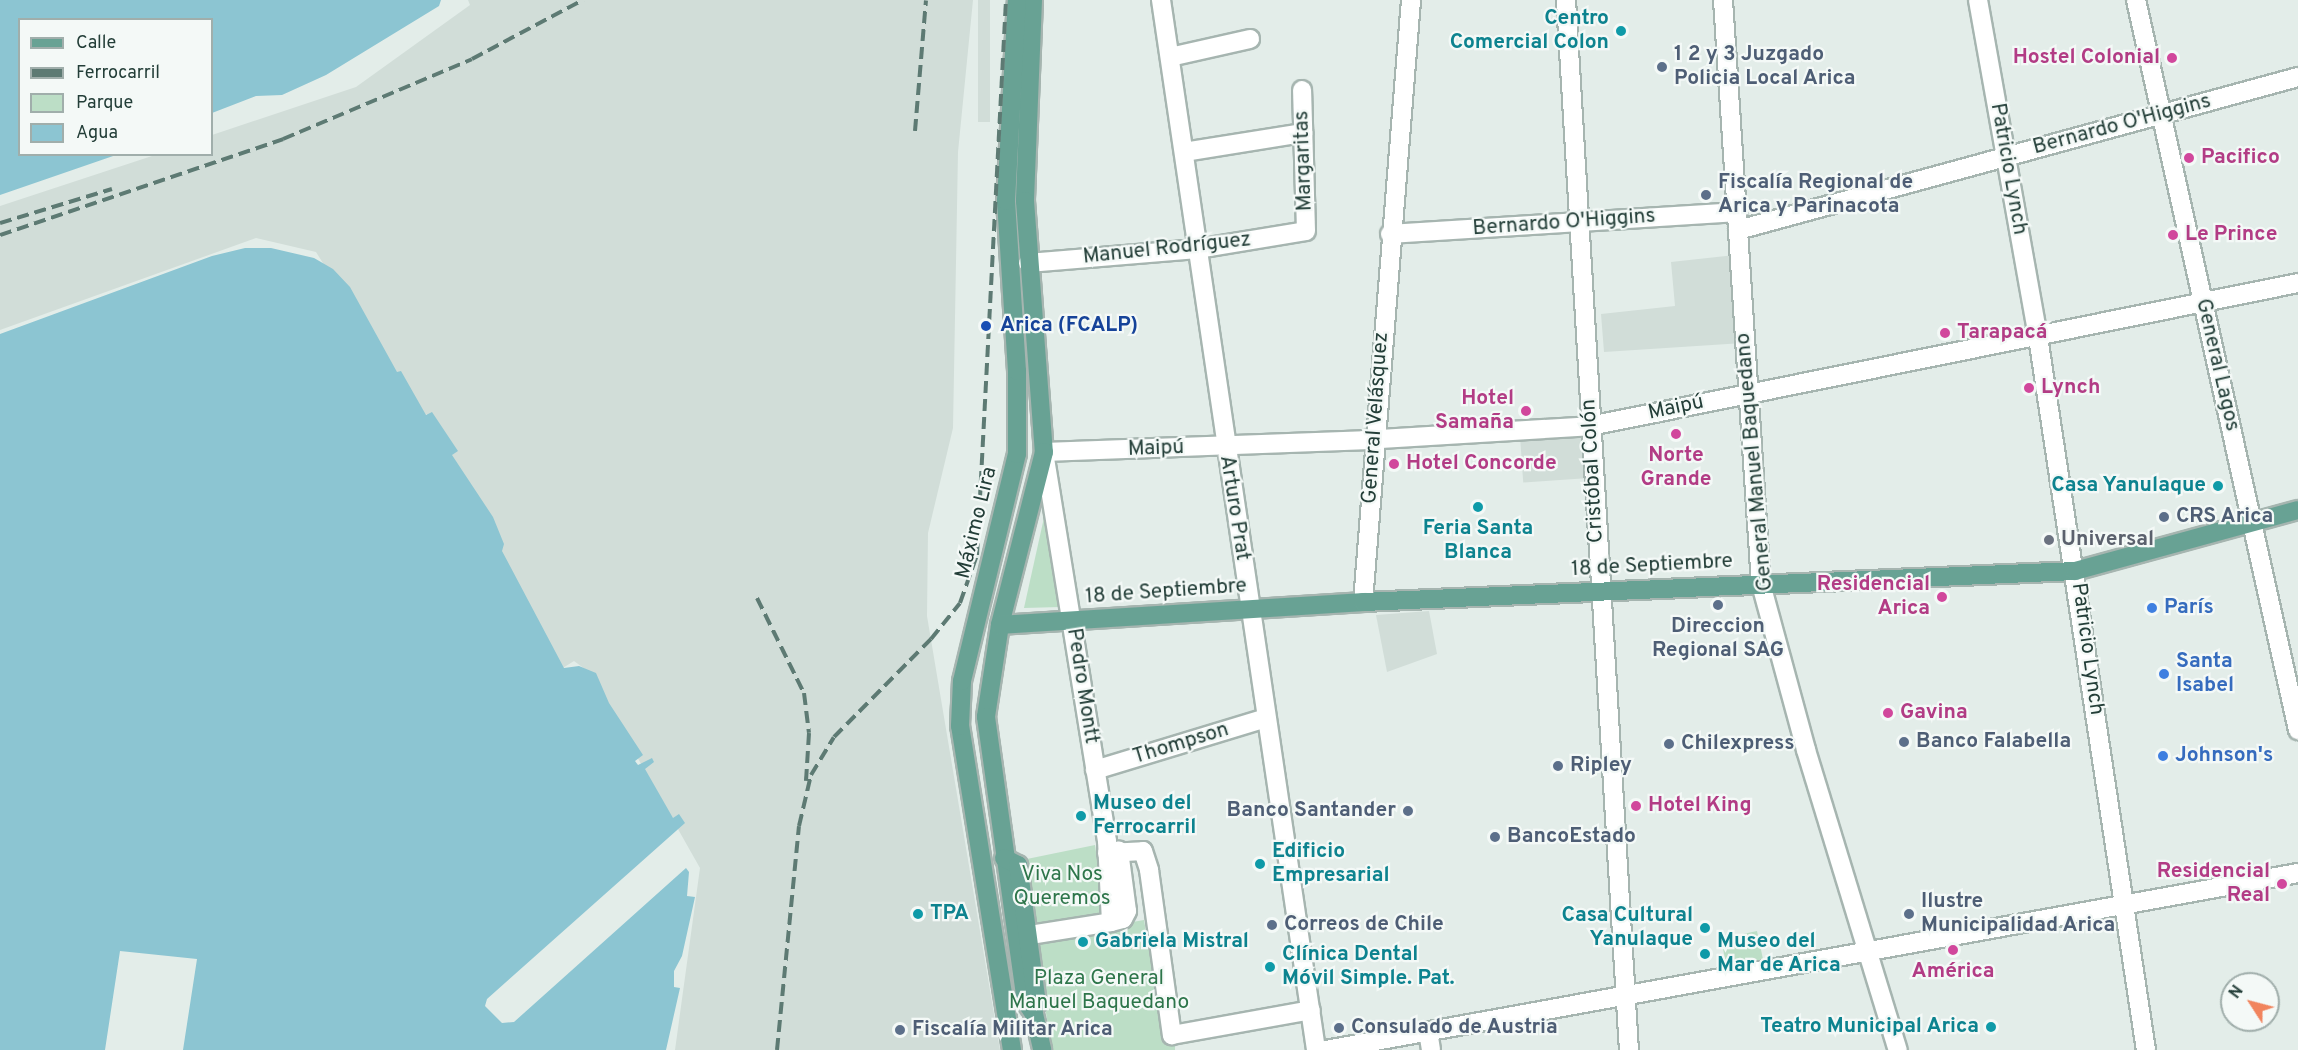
<!DOCTYPE html>
<html>
<head>
<meta charset="utf-8">
<style>
	body { margin:0 }
	#map { position:relative; width:2298px; height:1050px; overflow:hidden; background:#e3ede9; font-family:Overpass,sans-serif }
	div>[style] { position:absolute }
	.built>* { inset:0; background:#d1ddd8; transform-origin:0 0 }
	.green>* { inset:0; background:#bcdec6; transform-origin:0 0 }
	.water>* { inset:0; background:#8cc5d2 }
	.roads { filter:drop-shadow(2px 0 #a6b5b0) drop-shadow(-2px 0 #a6b5b0) drop-shadow(0 2px #a6b5b0) drop-shadow(0 -2px #a6b5b0) }
	.minor>* { height:18px; margin:-9px; padding:0 9px; transform-origin:9px; border-radius:9px; background:#fff }
	.major>* { height:18px; margin:-9px; padding:0 9px; transform-origin:9px; border-radius:9px; background:#68a294 }
	.rail>* { height:4px; margin-top:-2px; transform-origin:0; background:repeating-linear-gradient(90deg,#5d7a73 0 12px,transparent 0 18px) }
	.dots>* { width:16px; height:16px; translate:-50% -50%; box-sizing:border-box; border:3px solid #f4f9f7; border-radius:50% }
	span { translate:-50% -50%; white-space:nowrap; text-align:center; line-height:1.15; -webkit-text-stroke:4.5px #f4f9f7; paint-order:stroke }
	.culture-label { font-size:21px; color:#0d838f; font-weight:700 }
	.right { translate:-100% -50%; text-align:right }
	.left { translate:0 -50%; text-align:left }
	.service-label { font-size:21px; color:#4e5e75; font-weight:700 }
	.hotel-label { font-size:21px; color:#b23c85; font-weight:700 }
	.street-label { font-size:21px; color:#233e38 }
	.transit-label { font-size:21px; color:#164399; font-weight:700 }
	.worship-label { font-size:21px; color:#5b616d; font-weight:700 }
	.shop-label { font-size:21px; color:#366cbe; font-weight:700 }
	.park-label { font-size:21px; color:#2d754a }
	.legend { position:absolute; left:18px; top:18px; width:195px; height:138px; box-sizing:border-box; background:#f4f9f7; border:2px solid #a0aeab; margin:0; padding:8px 10px; list-style:none; font-size:18px; color:#233e38 }
	.legend li { display:flex; align-items:center; gap:12px; height:30px }
	.legend b { width:30px; border:2px solid #a0aeab }
	.north { position:absolute; left:2220px; top:972px; width:60px; height:60px; box-sizing:border-box; background:#f4f9f7; border:2px solid #a0aeab; border-radius:50%; rotate:306deg; font-size:16px; font-weight:700; line-height:24px; text-align:center; color:#233e38 }
	.north::after { content:''; display:block; margin:auto; width:21px; height:27px; background:#f1845d; clip-path:polygon(50% 0,100% 100%,50% 72%,0 100%) }
</style>
</head>
<body>
<div id="map">
	<div class="built">
		<div style="clip-path:polygon(468px 0,973px 0,958px 152px,953px 428px,928px 533px,927px 616px,1000px 1050px,675px 1050px,700px 868px,589px 672px,574px 661px,558px 671px,446px 457px,452px 453px,427px 414px,420px 418px,316px 252px,256px 238px,0 330px,0 206px,155px 155px,212px 154px,212px 135px,356px 87px,470px 5px)"></div>
		<div style="left:978px;top:0;width:12px;height:122px"></div>
		<div style="clip-path:polygon(1735px 255px,1743px 343px,1604px 352px,1601px 314px,1675px 306px,1671px 262px)"></div>
		<div style="left:1586px;top:434px;width:44px;height:66px;rotate:86deg"></div>
		<div style="clip-path:polygon(1429px 611px,1437px 654px,1387px 672px,1376px 615px)"></div>
	</div>
	<div class="green">
		<div style="clip-path:polygon(1047px 504px,1060px 607px,1024px 608px)"></div>
		<div style="clip-path:polygon(1095px 845px,1105px 916px,1037px 926px,1032px 924px,1022px 860px)"></div>
		<div style="clip-path:polygon(1144px 920px,1164px 1038px,1175px 1044px,1175px 1050px,1052px 1050px,1036px 951px,1039px 943px,1046px 937px)"></div>
		<div style="left:1757px;top:931px;width:30px;height:37px;rotate:78deg"></div>
	</div>
	<div class="water">
		<div style="clip-path:polygon(0 0,441px 0,439px 6px,326px 75px,282px 95px,256px 96px,212px 113px,212px 20px,20px 20px,20px 154px,116px 155px,0 195px)"></div>
		<div style="clip-path:polygon(245px 248px,271px 248px,314px 258px,333px 269px,350px 287px,397px 372px,401px 371px,426px 415px,432px 412px,458px 451px,452px 455px,493px 517px,504px 544px,502px 551px,564px 668px,579px 666px,596px 673px,609px 703px,643px 755px,635px 761px,638px 765px,652px 758px,654px 762px,645px 769px,673px 818px,679px 814px,685px 823px,487px 999px,485px 1006px,502px 1023px,514px 1022px,686px 868px,689px 872px,687px 896px,695px 897px,682px 956px,674px 971px,674px 987px,680px 988px,666px 1050px,183px 1050px,197px 959px,120px 951px,105px 1050px,0 1050px,0 334px,212px 256px)"></div>
	</div>
	<div class="roads">
		<div class="minor">
			<div style="left:1161px;top:0;width:1061px;rotate:81.6deg"></div>
			<div style="left:1566px;top:0;width:1052px;rotate:86.57deg"></div>
			<div style="left:1723px;top:0;width:585px;rotate:86.28deg"></div>
			<div style="left:1761px;top:584px;width:172px;rotate:74.8deg"></div>
			<div style="left:1806px;top:750px;width:314px;rotate:73deg"></div>
			<div style="left:1978px;top:0;width:342px;rotate:79.9deg"></div>
			<div style="left:2038px;top:337px;width:721px;rotate:81.39deg"></div>
			<div style="left:2136px;top:0;width:748px;rotate:77.49deg"></div>
			<div style="left:1170px;top:57px;width:82px;rotate:-12.7deg"></div>
			<div style="left:1184px;top:152px;width:121px;rotate:-9.1deg"></div>
			<div style="left:1738px;top:230px;width:581px;rotate:-15.28deg"></div>
			<div style="left:1390px;top:234px;width:348px;rotate:-3.6deg"></div>
			<div style="left:1028px;top:263px;width:170px;rotate:-4.7deg"></div>
			<div style="left:1197px;top:249px;width:110px;rotate:-9.4deg"></div>
			<div style="left:1306px;top:231px;width:141px;rotate:-91.6deg"></div>
			<div style="left:1363px;top:602px;width:604px;rotate:-85.44deg"></div>
			<div style="left:1095px;top:770px;width:179px;rotate:-16.9deg"></div>
			<div style="left:1107px;top:853px;width:36px;rotate:-3deg"></div>
			<div style="left:1143px;top:851px;width:20px;rotate:72deg"></div>
			<div style="left:1149px;top:870px;width:167px;rotate:82.1deg"></div>
			<div style="left:1172px;top:1035px;width:141px;rotate:-10.2deg"></div>
			<div style="left:1111px;top:922px;width:12px;rotate:-14deg"></div>
			<div style="left:1123px;top:919px;width:9px;rotate:-63deg"></div>
			<div style="left:1127px;top:911px;width:61px;rotate:-97.6deg"></div>
			<div style="left:1030px;top:935px;width:82px;rotate:-9.1deg"></div>
			<div style="left:1111px;top:922px;width:81px;rotate:-92.8deg"></div>
			<div style="left:1107px;top:841px;width:394px;rotate:-99.2deg"></div>
			<div style="left:1044px;top:452px;width:320px;rotate:-2.1deg"></div>
			<div style="left:1364px;top:440px;width:226px;rotate:-3.5deg"></div>
			<div style="left:1590px;top:426px;width:722px;rotate:-11.42deg"></div>
			<div style="left:1428px;top:1031px;width:19px;rotate:81deg"></div>
			<div style="left:1326px;top:1050px;width:988px;rotate:-10.32deg"></div>
		</div>
		<div class="major">
			<div style="left:1033px;top:0;width:201px;rotate:92.3deg"></div>
			<div style="left:1025px;top:201px;width:252px;rotate:85.7deg"></div>
			<div style="left:1044px;top:452px;width:179px;rotate:104.3deg"></div>
			<div style="left:1000px;top:625px;width:93px;rotate:98.7deg"></div>
			<div style="left:986px;top:717px;width:288px;rotate:82deg"></div>
			<div style="left:1026px;top:1002px;width:14px;rotate:56deg"></div>
			<div style="left:1034px;top:1014px;width:37px;rotate:77deg"></div>
			<div style="left:1000px;top:625px;width:364px;rotate:-3.6deg"></div>
			<div style="left:1363px;top:602px;width:713px;rotate:-2.49deg"></div>
			<div style="left:2075px;top:571px;width:231px;rotate:-15.3deg"></div>
			<div style="left:1004px;top:858px;width:16px;rotate:27deg"></div>
			<div style="left:1018px;top:865px;width:140px;rotate:82.2deg"></div>
			<div style="left:1012px;top:1050px;width:328px;rotate:-99.1deg"></div>
			<div style="left:960px;top:726px;width:45px;rotate:-87.5deg"></div>
			<div style="left:962px;top:681px;width:234px;rotate:-76.4deg"></div>
			<div style="left:1017px;top:454px;width:83px;rotate:-90deg"></div>
			<div style="left:1017px;top:371px;width:170px;rotate:-93.7deg"></div>
			<div style="left:1006px;top:201px;width:201px;rotate:-86.9deg"></div>
		</div>
	</div>
	<div class="rail">
		<div style="left:915px;top:131px;width:131px;rotate:-85.2deg"></div>
		<div style="left:0;top:223px;width:117px;rotate:-16.9deg"></div>
		<div style="left:0;top:235px;width:299px;rotate:-18.7deg"></div>
		<div style="left:283px;top:139px;width:205px;rotate:-22.9deg"></div>
		<div style="left:472px;top:59px;width:126px;rotate:-28deg"></div>
		<div style="left:757px;top:598px;width:106px;rotate:63.7deg"></div>
		<div style="left:804px;top:693px;width:40px;rotate:82.9deg"></div>
		<div style="left:809px;top:733px;width:48px;rotate:93.6deg"></div>
		<div style="left:777px;top:1050px;width:225px;rotate:-84.4deg"></div>
		<div style="left:799px;top:826px;width:52px;rotate:-76.8deg"></div>
		<div style="left:811px;top:775px;width:44px;rotate:-58.8deg"></div>
		<div style="left:834px;top:737px;width:138px;rotate:-45.3deg"></div>
		<div style="left:931px;top:639px;width:46px;rotate:-51.1deg"></div>
		<div style="left:960px;top:603px;width:51px;rotate:-70.5deg"></div>
		<div style="left:977px;top:555px;width:556px;rotate:-87.01deg"></div>
	</div>
	<div class="dots">
		<div style="left:1621px;top:31px;background:#0f9aa8"></div>
		<div style="left:2172px;top:58px;background:#d1479c"></div>
		<div style="left:1662px;top:67px;background:#5c6f8a"></div>
		<div style="left:2189px;top:158px;background:#d1479c"></div>
		<div style="left:1706px;top:195px;background:#5c6f8a"></div>
		<div style="left:2173px;top:235px;background:#d1479c"></div>
		<div style="left:986px;top:326px;background:#1a4fb4"></div>
		<div style="left:1945px;top:333px;background:#d1479c"></div>
		<div style="left:2029px;top:388px;background:#d1479c"></div>
		<div style="left:1526px;top:411px;background:#d1479c"></div>
		<div style="left:1676px;top:434px;background:#d1479c"></div>
		<div style="left:1394px;top:464px;background:#d1479c"></div>
		<div style="left:2218px;top:486px;background:#0f9aa8"></div>
		<div style="left:1478px;top:507px;background:#0f9aa8"></div>
		<div style="left:2164px;top:517px;background:#5c6f8a"></div>
		<div style="left:2049px;top:540px;background:#6b7280"></div>
		<div style="left:1942px;top:597px;background:#d1479c"></div>
		<div style="left:1718px;top:605px;background:#5c6f8a"></div>
		<div style="left:2152px;top:608px;background:#3f7fe0"></div>
		<div style="left:2164px;top:674px;background:#3f7fe0"></div>
		<div style="left:1888px;top:713px;background:#d1479c"></div>
		<div style="left:1904px;top:742px;background:#5c6f8a"></div>
		<div style="left:1669px;top:744px;background:#5c6f8a"></div>
		<div style="left:2163px;top:756px;background:#3f7fe0"></div>
		<div style="left:1558px;top:766px;background:#5c6f8a"></div>
		<div style="left:1636px;top:806px;background:#d1479c"></div>
		<div style="left:1408px;top:811px;background:#5c6f8a"></div>
		<div style="left:1081px;top:816px;background:#0f9aa8"></div>
		<div style="left:1495px;top:837px;background:#5c6f8a"></div>
		<div style="left:1260px;top:864px;background:#0f9aa8"></div>
		<div style="left:2282px;top:884px;background:#d1479c"></div>
		<div style="left:918px;top:914px;background:#0f9aa8"></div>
		<div style="left:1909px;top:914px;background:#5c6f8a"></div>
		<div style="left:1272px;top:925px;background:#5c6f8a"></div>
		<div style="left:1705px;top:928px;background:#0f9aa8"></div>
		<div style="left:1083px;top:942px;background:#0f9aa8"></div>
		<div style="left:1953px;top:950px;background:#d1479c"></div>
		<div style="left:1705px;top:954px;background:#0f9aa8"></div>
		<div style="left:1270px;top:967px;background:#0f9aa8"></div>
		<div style="left:1991px;top:1027px;background:#0f9aa8"></div>
		<div style="left:1339px;top:1028px;background:#5c6f8a"></div>
		<div style="left:900px;top:1030px;background:#5c6f8a"></div>
	</div>
	<div class="culture-label">
		<span class="right" style="left:1609px;top:31px">Centro<br>Comercial Colon</span>
		<span class="right" style="left:2206px;top:486px">Casa Yanulaque</span>
		<span style="left:1478px;top:541px">Feria Santa<br>Blanca</span>
		<span class="left" style="left:1093px;top:816px">Museo del<br>Ferrocarril</span>
		<span class="left" style="left:1272px;top:864px">Edificio<br>Empresarial</span>
		<span class="left" style="left:930px;top:914px">TPA</span>
		<span class="right" style="left:1693px;top:928px">Casa Cultural<br>Yanulaque</span>
		<span class="left" style="left:1095px;top:942px">Gabriela Mistral</span>
		<span class="left" style="left:1717px;top:954px">Museo del<br>Mar de Arica</span>
		<span class="left" style="left:1282px;top:967px">Clínica Dental<br>Móvil Simple. Pat.</span>
		<span class="right" style="left:1979px;top:1027px">Teatro Municipal Arica</span>
	</div>
	<div class="service-label">
		<span class="left" style="left:1674px;top:67px">1 2 y 3 Juzgado<br>Policia Local Arica</span>
		<span class="left" style="left:1718px;top:195px">Fiscalía Regional de<br>Arica y Parinacota</span>
		<span class="left" style="left:2176px;top:517px">CRS Arica</span>
		<span style="left:1718px;top:639px">Direccion<br>Regional SAG</span>
		<span class="left" style="left:1916px;top:742px">Banco Falabella</span>
		<span class="left" style="left:1681px;top:744px">Chilexpress</span>
		<span class="left" style="left:1570px;top:766px">Ripley</span>
		<span class="right" style="left:1396px;top:811px">Banco Santander</span>
		<span class="left" style="left:1507px;top:837px">BancoEstado</span>
		<span class="left" style="left:1921px;top:914px">Ilustre<br>Municipalidad Arica</span>
		<span class="left" style="left:1284px;top:925px">Correos de Chile</span>
		<span class="left" style="left:1351px;top:1028px">Consulado de Austria</span>
		<span class="left" style="left:912px;top:1030px">Fiscalía Militar Arica</span>
	</div>
	<div class="hotel-label">
		<span class="right" style="left:2160px;top:58px">Hostel Colonial</span>
		<span class="left" style="left:2201px;top:158px">Pacifico</span>
		<span class="left" style="left:2185px;top:235px">Le Prince</span>
		<span class="left" style="left:1957px;top:333px">Tarapacá</span>
		<span class="left" style="left:2041px;top:388px">Lynch</span>
		<span class="right" style="left:1514px;top:411px">Hotel<br>Samaña</span>
		<span style="left:1676px;top:468px">Norte<br>Grande</span>
		<span class="left" style="left:1406px;top:464px">Hotel Concorde</span>
		<span class="right" style="left:1930px;top:597px">Residencial<br>Arica</span>
		<span class="left" style="left:1900px;top:713px">Gavina</span>
		<span class="left" style="left:1648px;top:806px">Hotel King</span>
		<span class="right" style="left:2270px;top:884px">Residencial<br>Real</span>
		<span style="left:1953px;top:972px">América</span>
	</div>
	<div class="street-label">
		<span style="left:2122px;top:125px;rotate:-15deg">Bernardo O'Higgins</span>
		<span style="left:1304px;top:161px;rotate:-92deg">Margaritas</span>
		<span style="left:2008px;top:169px;rotate:80deg">Patricio Lynch</span>
		<span style="left:1564px;top:223px;rotate:-4deg">Bernardo O'Higgins</span>
		<span style="left:1167px;top:249px;rotate:-6deg">Manuel Rodríguez</span>
		<span style="left:2217px;top:365px;rotate:77deg">General Lagos</span>
		<span style="left:1676px;top:408px;rotate:-12deg">Maipú</span>
		<span style="left:1376px;top:418px;rotate:-86deg">General Velásquez</span>
		<span style="left:1156px;top:449px;rotate:-2deg">Maipú</span>
		<span style="left:1755px;top:462px;rotate:-95deg">General Manuel Baquedano</span>
		<span style="left:1593px;top:471px;rotate:-93deg">Cristóbal Colón</span>
		<span style="left:1234px;top:508px;rotate:81deg">Arturo Prat</span>
		<span style="left:977px;top:523px;rotate:-76deg">Máximo Lira</span>
		<span style="left:1652px;top:566px;rotate:-3deg">18 de Septiembre</span>
		<span style="left:1166px;top:592px;rotate:-4deg">18 de Septiembre</span>
		<span style="left:2087px;top:649px;rotate:82deg">Patricio Lynch</span>
		<span style="left:1082px;top:686px;rotate:81deg">Pedro Montt</span>
		<span style="left:1181px;top:744px;rotate:-17deg">Thompson</span>
	</div>
	<div class="transit-label">
		<span class="left" style="left:1000px;top:326px">Arica (FCALP)</span>
	</div>
	<div class="worship-label">
		<span class="left" style="left:2061px;top:540px">Universal</span>
	</div>
	<div class="shop-label">
		<span class="left" style="left:2164px;top:608px">París</span>
		<span class="left" style="left:2176px;top:674px">Santa<br>Isabel</span>
		<span class="left" style="left:2175px;top:756px">Johnson's</span>
	</div>
	<div class="park-label">
		<span style="left:1062px;top:887px">Viva Nos<br>Queremos</span>
		<span style="left:1099px;top:991px">Plaza General<br>Manuel Baquedano</span>
	</div>
	<ul class="legend">
	<li><b style="height:8px;background:#68a294"></b>Calle</li>
	<li><b style="height:8px;background:#5d7a73"></b>Ferrocarril</li>
	<li><b style="height:16px;background:#bcdec6"></b>Parque</li>
	<li><b style="height:16px;background:#8cc5d2"></b>Agua</li>
	</ul>
	<div class="north">N</div>
</div>
</body>
</html>
